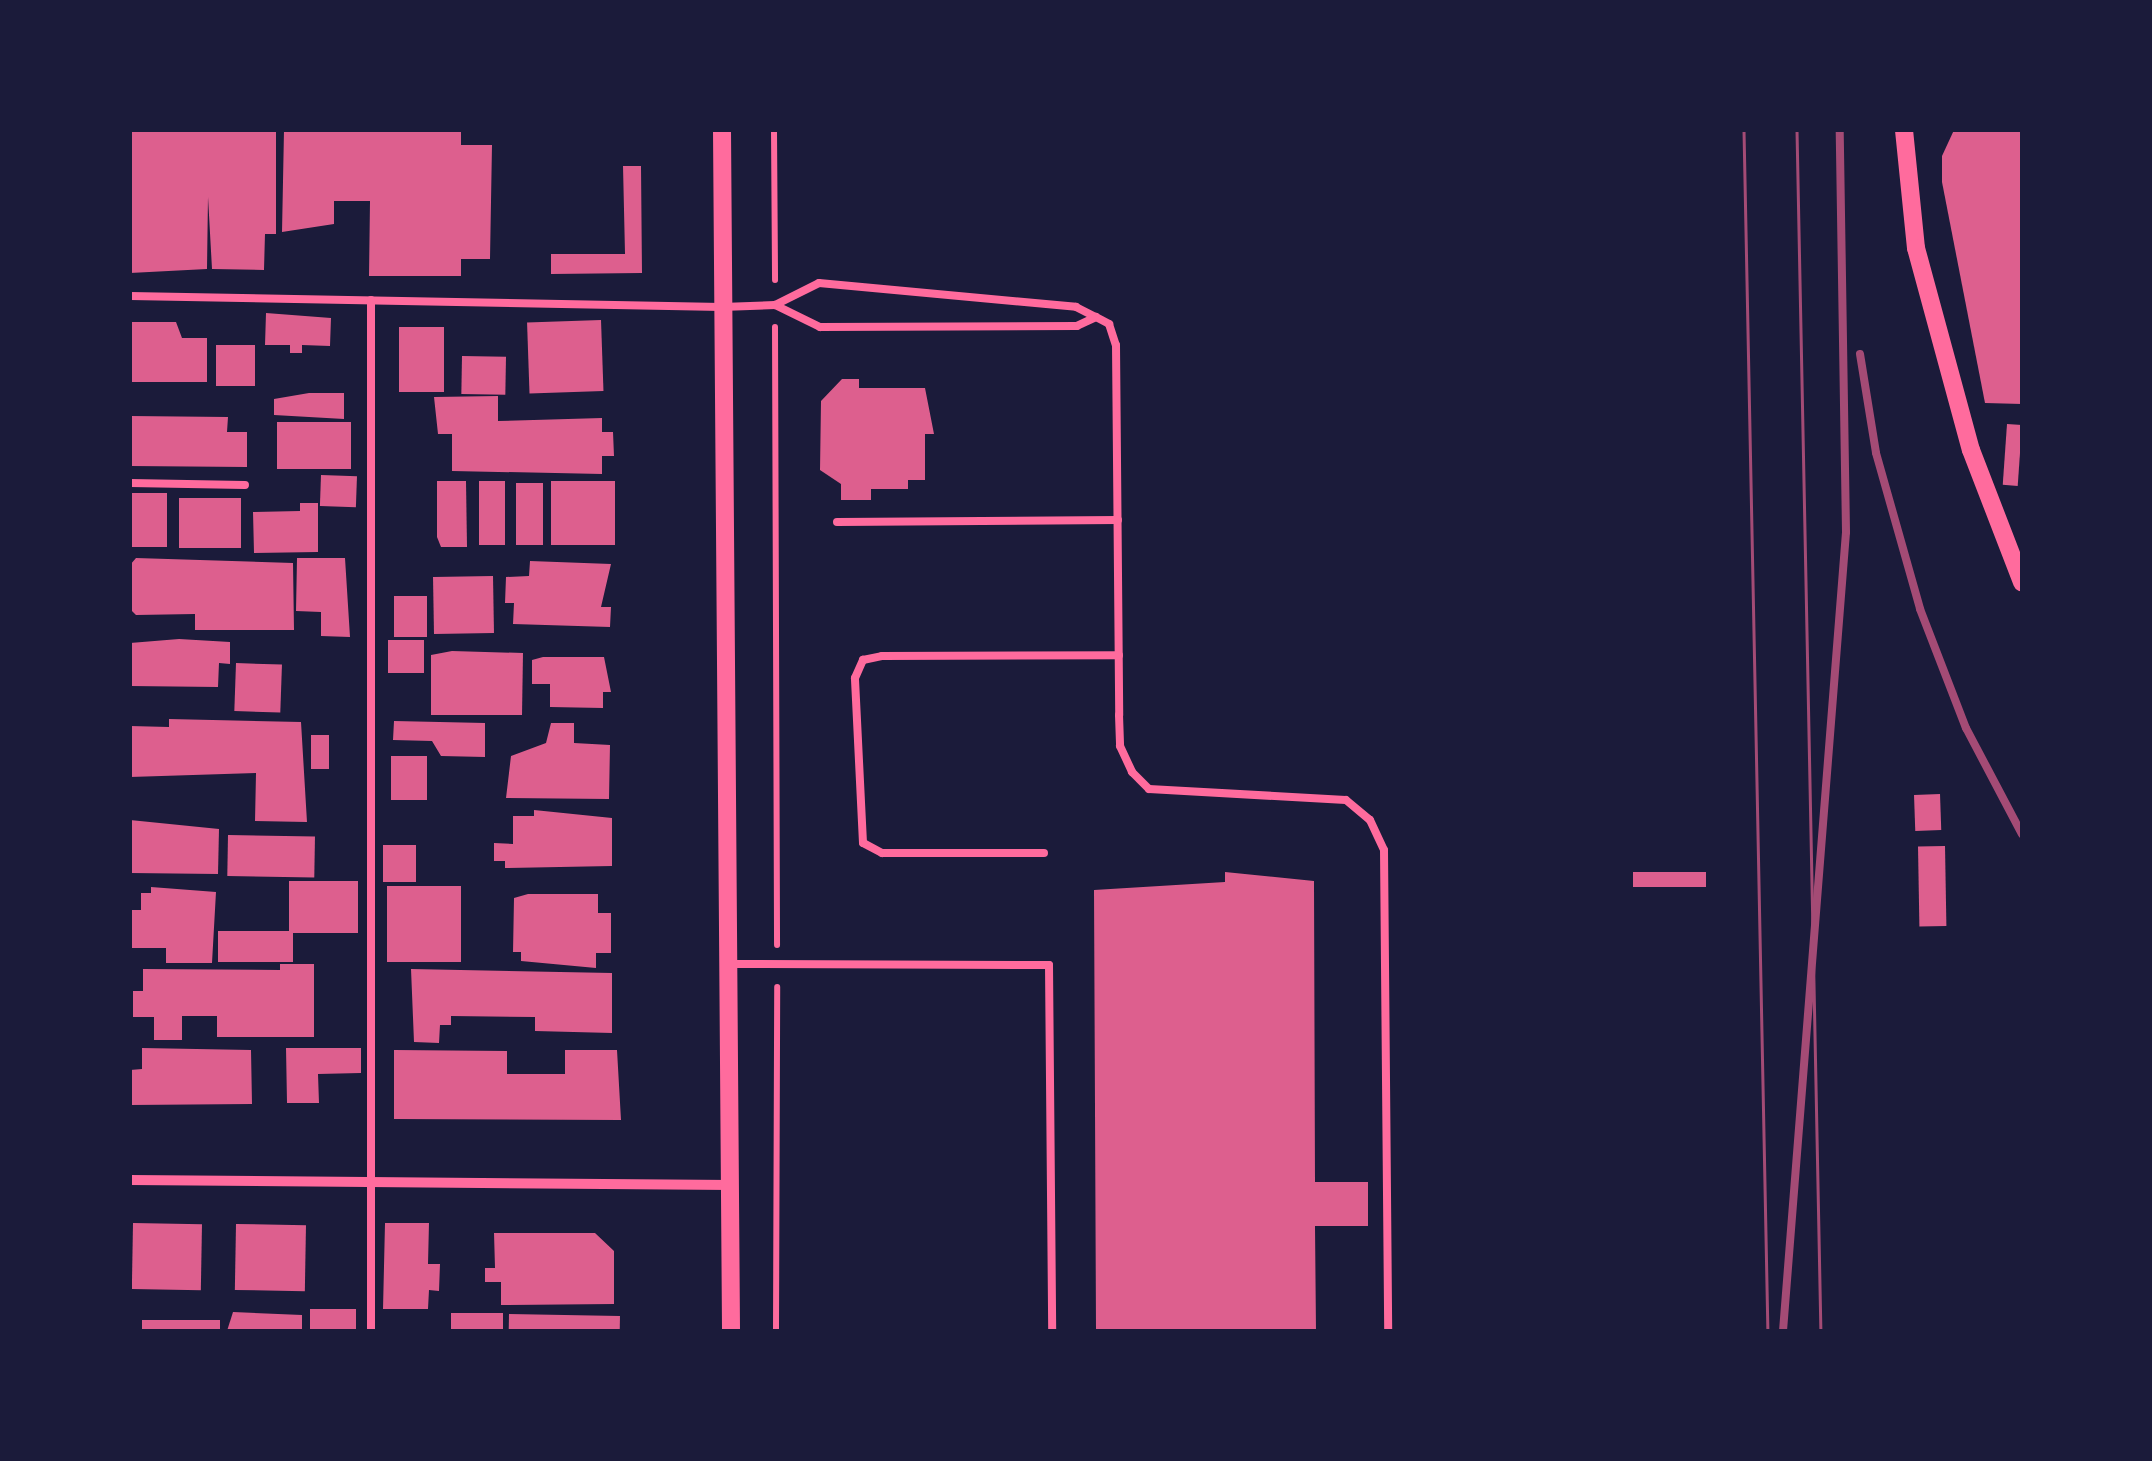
<!DOCTYPE html>
<html>
<head>
<meta charset="utf-8">
<style>
	body { margin:0 }
	#map { position:relative; width:2152px; height:1461px; overflow:hidden; background:#1b1b3a; font-family:"DejaVu Sans",sans-serif }
	div>[style] { position:absolute }
	.building>* { inset:0; background:#dd5f8e; transform-origin:0 0 }
	.path>* { height:6px; margin:-3px; padding:0 3px; transform-origin:3px; border-radius:3px; background:#ff6b9d }
	.service>* { height:8px; margin:-4px; padding:0 4px; transform-origin:4px; border-radius:4px; background:#ff6b9d }
	.minor>* { height:10px; margin:-5px; padding:0 5px; transform-origin:5px; border-radius:5px; background:#ff6b9d }
	.tertiary>* { height:18px; margin:-9px; padding:0 9px; transform-origin:9px; border-radius:9px; background:#ff6b9d }
	.tram>* { height:2.5px; margin:-1.25px; padding:0 1.25px; transform-origin:1.25px; border-radius:1.25px; background:#a44b75 }
	.rail>* { height:8px; margin:-4px; padding:0 4px; transform-origin:4px; border-radius:4px; background:#a44b75 }
	span { translate:-50% -50%; white-space:nowrap; text-align:center; line-height:1.15; -webkit-text-stroke:10px #1b1b3a; paint-order:stroke }
	.frame { position:absolute; inset:0; border:132px solid #1b1b3a; pointer-events:none }
</style>
</head>
<body>
<div id="map">
	<div class="building">
		<div style="clip-path:polygon(130px 130px,276px 130px,276px 234px,265px 234px,264px 270px,212px 269px,208px 197px,207px 269px,130px 273px)"></div>
		<div style="clip-path:polygon(284px 130px,461px 130px,461px 145px,492px 145px,490px 259px,461px 259px,461px 276px,369px 276px,370px 201px,334px 201px,334px 224px,282px 232px)"></div>
		<div style="clip-path:polygon(1954px 130px,2022px 130px,2022px 404px,1985px 403px,1942px 182px,1942px 156px)"></div>
		<div style="clip-path:polygon(623px 166px,641px 166px,642px 273px,551px 274px,551px 254px,625px 254px)"></div>
		<div style="clip-path:polygon(266px 313px,331px 318px,330px 346px,302px 345px,302px 353px,290px 353px,290px 345px,265px 345px)"></div>
		<div style="left:601px;top:320px;width:71px;height:74px;rotate:88deg"></div>
		<div style="clip-path:polygon(130px 322px,176px 322px,182px 338px,207px 338px,207px 382px,130px 382px)"></div>
		<div style="left:399px;top:327px;width:45px;height:65px"></div>
		<div style="left:216px;top:345px;width:39px;height:41px"></div>
		<div style="left:462px;top:356px;width:44px;height:38px;rotate:1deg"></div>
		<div style="clip-path:polygon(842px 379px,859px 379px,859px 388px,925px 388px,934px 434px,925px 434px,925px 480px,908px 480px,908px 489px,871px 489px,871px 500px,841px 500px,841px 484px,820px 470px,821px 401px)"></div>
		<div style="clip-path:polygon(309px 393px,344px 393px,344px 419px,274px 415px,274px 399px)"></div>
		<div style="clip-path:polygon(498px 396px,498px 421px,602px 418px,602px 432px,613px 432px,614px 456px,602px 456px,602px 474px,452px 471px,452px 434px,438px 434px,434px 397px)"></div>
		<div style="clip-path:polygon(130px 416px,228px 417px,227px 432px,247px 432px,247px 467px,130px 466px)"></div>
		<div style="left:277px;top:422px;width:74px;height:47px"></div>
		<div style="left:2007px;top:424px;width:15px;height:61px;rotate:4deg"></div>
		<div style="left:321px;top:475px;width:36px;height:31px;rotate:2deg"></div>
		<div style="clip-path:polygon(437px 481px,466px 481px,467px 547px,441px 547px,437px 537px)"></div>
		<div style="left:479px;top:481px;width:26px;height:64px"></div>
		<div style="left:551px;top:481px;width:64px;height:64px"></div>
		<div style="left:516px;top:483px;width:27px;height:62px"></div>
		<div style="left:130px;top:493px;width:37px;height:54px"></div>
		<div style="left:179px;top:498px;width:62px;height:50px"></div>
		<div style="clip-path:polygon(300px 503px,318px 503px,318px 552px,254px 553px,253px 512px,300px 511px)"></div>
		<div style="clip-path:polygon(136px 558px,293px 563px,294px 630px,195px 630px,195px 614px,136px 615px,130px 609px,130px 565px)"></div>
		<div style="clip-path:polygon(297px 558px,345px 558px,350px 637px,321px 636px,321px 612px,296px 611px)"></div>
		<div style="clip-path:polygon(530px 561px,611px 564px,601px 607px,611px 607px,610px 627px,513px 624px,514px 603px,505px 603px,506px 577px,529px 576px)"></div>
		<div style="left:493px;top:576px;width:57px;height:60px;rotate:89deg"></div>
		<div style="left:394px;top:596px;width:33px;height:41px"></div>
		<div style="clip-path:polygon(179px 639px,230px 642px,230px 664px,219px 663px,218px 687px,130px 686px,130px 643px)"></div>
		<div style="left:388px;top:640px;width:36px;height:33px"></div>
		<div style="clip-path:polygon(452px 651px,523px 653px,522px 715px,431px 715px,431px 655px)"></div>
		<div style="clip-path:polygon(543px 657px,604px 657px,611px 692px,603px 692px,603px 708px,550px 707px,550px 684px,532px 684px,532px 660px)"></div>
		<div style="left:236px;top:663px;width:46px;height:48px;rotate:2deg"></div>
		<div style="clip-path:polygon(169px 719px,301px 722px,307px 822px,255px 821px,256px 773px,130px 777px,130px 726px,169px 727px)"></div>
		<div style="clip-path:polygon(394px 721px,485px 723px,485px 757px,441px 756px,432px 741px,393px 740px)"></div>
		<div style="clip-path:polygon(551px 723px,574px 723px,574px 743px,610px 745px,609px 799px,506px 798px,511px 756px,546px 743px)"></div>
		<div style="left:311px;top:735px;width:18px;height:34px"></div>
		<div style="left:391px;top:756px;width:36px;height:44px"></div>
		<div style="left:1940px;top:794px;width:36px;height:26px;rotate:88deg"></div>
		<div style="clip-path:polygon(534px 810px,612px 818px,612px 866px,505px 868px,505px 861px,494px 861px,494px 843px,513px 844px,513px 816px,534px 816px)"></div>
		<div style="clip-path:polygon(130px 820px,219px 829px,218px 874px,130px 873px)"></div>
		<div style="left:228px;top:835px;width:87px;height:41px;rotate:1deg"></div>
		<div style="left:383px;top:845px;width:33px;height:37px"></div>
		<div style="left:1945px;top:846px;width:80px;height:27px;rotate:89deg"></div>
		<div style="clip-path:polygon(1225px 872px,1314px 881px,1315px 1182px,1368px 1182px,1368px 1226px,1315px 1226px,1316px 1331px,1096px 1331px,1094px 890px,1225px 882px)"></div>
		<div style="left:1633px;top:872px;width:73px;height:15px"></div>
		<div style="clip-path:polygon(289px 881px,358px 881px,358px 933px,293px 933px,293px 962px,218px 962px,218px 931px,289px 931px)"></div>
		<div style="left:387px;top:886px;width:74px;height:76px"></div>
		<div style="clip-path:polygon(151px 887px,216px 892px,212px 963px,166px 963px,166px 948px,130px 948px,130px 910px,141px 910px,141px 893px,151px 893px)"></div>
		<div style="clip-path:polygon(528px 894px,598px 894px,598px 913px,611px 913px,611px 953px,596px 953px,596px 968px,521px 961px,521px 952px,513px 952px,514px 898px)"></div>
		<div style="clip-path:polygon(280px 964px,314px 964px,314px 1037px,217px 1037px,217px 1016px,182px 1016px,182px 1040px,154px 1040px,154px 1017px,133px 1017px,133px 991px,143px 991px,143px 969px,280px 970px)"></div>
		<div style="clip-path:polygon(411px 969px,612px 973px,612px 1033px,535px 1031px,535px 1017px,451px 1016px,451px 1025px,440px 1025px,439px 1043px,414px 1042px)"></div>
		<div style="clip-path:polygon(142px 1048px,251px 1050px,252px 1104px,130px 1105px,130px 1070px,142px 1069px)"></div>
		<div style="clip-path:polygon(286px 1048px,361px 1048px,361px 1073px,318px 1074px,319px 1103px,287px 1103px)"></div>
		<div style="clip-path:polygon(394px 1050px,507px 1051px,507px 1074px,565px 1074px,565px 1050px,617px 1050px,621px 1120px,394px 1119px)"></div>
		<div style="left:133px;top:1223px;width:69px;height:66px;rotate:1deg"></div>
		<div style="clip-path:polygon(385px 1223px,429px 1223px,428px 1264px,440px 1264px,439px 1291px,429px 1290px,428px 1309px,383px 1309px)"></div>
		<div style="left:236px;top:1224px;width:70px;height:66px;rotate:1deg"></div>
		<div style="clip-path:polygon(494px 1233px,595px 1233px,614px 1251px,614px 1304px,501px 1305px,501px 1282px,485px 1282px,485px 1268px,495px 1268px)"></div>
		<div style="left:310px;top:1309px;width:46px;height:22px"></div>
		<div style="clip-path:polygon(233px 1312px,302px 1315px,302px 1331px,227px 1331px)"></div>
		<div style="left:503px;top:1313px;width:18px;height:52px;rotate:90deg"></div>
		<div style="left:509px;top:1314px;width:111px;height:17px;rotate:1deg"></div>
		<div style="left:142px;top:1320px;width:78px;height:11px"></div>
	</div>
	<div class="path">
		<div style="left:774px;top:130px;width:150px;rotate:89.6deg"></div>
		<div style="left:775px;top:327px;width:618px;rotate:89.81deg"></div>
		<div style="left:776px;top:1331px;width:344px;rotate:-89.8deg"></div>
	</div>
	<div class="service">
		<div style="left:130px;top:296px;width:592px;rotate:1.06deg"></div>
		<div style="left:722px;top:307px;width:53px;rotate:-2.2deg"></div>
		<div style="left:775px;top:305px;width:49px;rotate:-26.6deg"></div>
		<div style="left:819px;top:283px;width:258px;rotate:5.3deg"></div>
		<div style="left:1076px;top:307px;width:22px;rotate:27deg"></div>
		<div style="left:1096px;top:317px;width:21px;rotate:155deg"></div>
		<div style="left:1077px;top:326px;width:257px;rotate:179.8deg"></div>
		<div style="left:820px;top:327px;width:50px;rotate:-153.9deg"></div>
		<div style="left:371px;top:300px;width:1031px;rotate:90deg"></div>
		<div style="left:1096px;top:317px;width:15px;rotate:28deg"></div>
		<div style="left:1109px;top:324px;width:22px;rotate:72deg"></div>
		<div style="left:1116px;top:345px;width:370px;rotate:89.5deg"></div>
		<div style="left:1119px;top:715px;width:31px;rotate:88deg"></div>
		<div style="left:1120px;top:746px;width:29px;rotate:65deg"></div>
		<div style="left:1132px;top:772px;width:24px;rotate:45deg"></div>
		<div style="left:1149px;top:789px;width:197px;rotate:3.2deg"></div>
		<div style="left:1346px;top:800px;width:31px;rotate:40deg"></div>
		<div style="left:1370px;top:820px;width:33px;rotate:65deg"></div>
		<div style="left:1384px;top:850px;width:481px;rotate:89.5deg"></div>
		<div style="left:130px;top:483px;width:115px;rotate:1deg"></div>
		<div style="left:837px;top:522px;width:281px;rotate:-0.4deg"></div>
		<div style="left:1044px;top:853px;width:162px;rotate:180deg"></div>
		<div style="left:882px;top:853px;width:21px;rotate:-152deg"></div>
		<div style="left:863px;top:843px;width:165px;rotate:-92.8deg"></div>
		<div style="left:855px;top:678px;width:20px;rotate:-66deg"></div>
		<div style="left:863px;top:660px;width:19px;rotate:-12deg"></div>
		<div style="left:882px;top:656px;width:237px;rotate:-0.2deg"></div>
		<div style="left:730px;top:964px;width:319px;rotate:0.2deg"></div>
		<div style="left:1049px;top:965px;width:366px;rotate:89.5deg"></div>
	</div>
	<div class="minor">
		<div style="left:130px;top:1180px;width:602px;rotate:0.48deg"></div>
	</div>
	<div class="tertiary">
		<div style="left:722px;top:130px;width:1201px;rotate:89.57deg"></div>
		<div style="left:1904px;top:130px;width:119px;rotate:84.2deg"></div>
		<div style="left:1916px;top:248px;width:209px;rotate:74.8deg"></div>
		<div style="left:1971px;top:450px;width:142px;rotate:68.9deg"></div>
	</div>
	<div class="tram">
		<div style="left:1744px;top:130px;width:1201px;rotate:88.86deg"></div>
		<div style="left:1797px;top:130px;width:1201px;rotate:88.86deg"></div>
	</div>
	<div class="rail">
		<div style="left:1860px;top:354px;width:100px;rotate:80.8deg"></div>
		<div style="left:1876px;top:453px;width:162px;rotate:74.2deg"></div>
		<div style="left:1920px;top:609px;width:128px;rotate:68.9deg"></div>
		<div style="left:1966px;top:728px;width:120px;rotate:62.2deg"></div>
		<div style="left:1783px;top:1331px;width:801px;rotate:-85.49deg"></div>
		<div style="left:1846px;top:532px;width:402px;rotate:-90.9deg"></div>
	</div>
	<div class="frame"></div>
</div>
</body>
</html>
